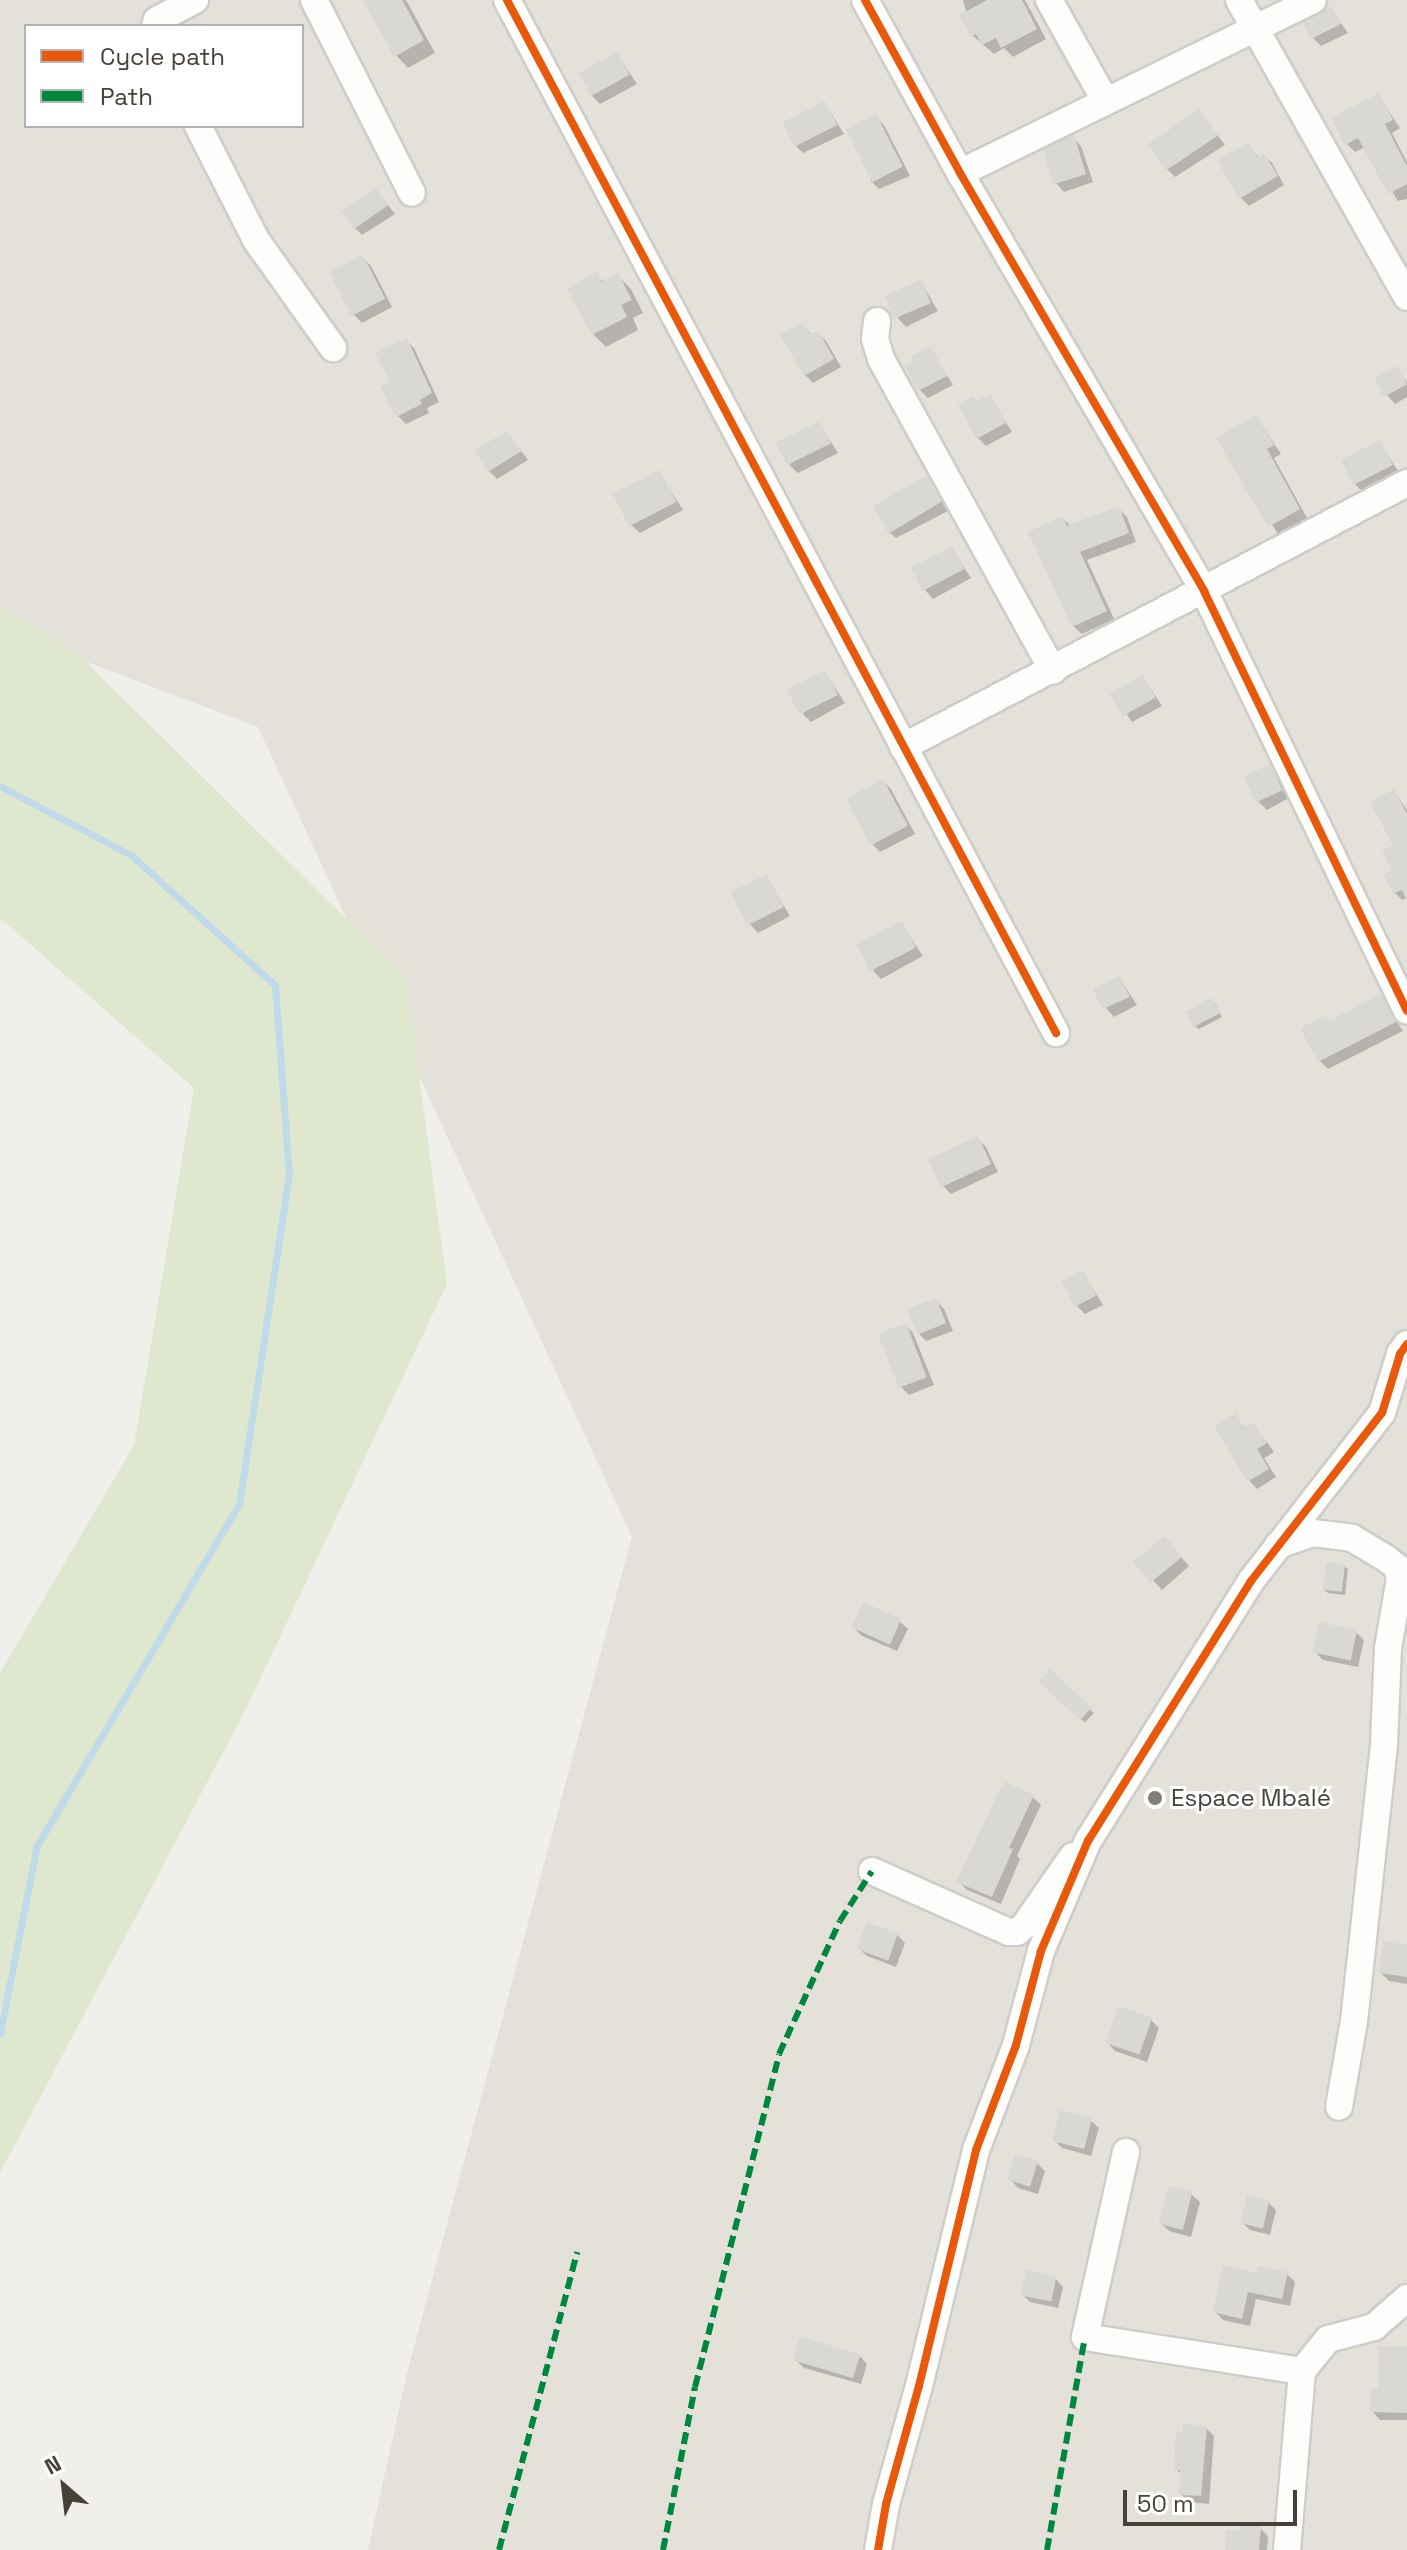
<!DOCTYPE html>
<html>
<head>
<meta charset="utf-8">
<style>
	body { margin:0 }
	#map { position:relative; width:1407px; height:2550px; overflow:hidden; background:#f1efeb; font-family:"Space Grotesk",sans-serif }
	div>[style] { position:absolute }
	.residential>* { inset:0; background:#e4e0da }
	.green>* { inset:0; background:#dfe8ce }
	.shadow>* { inset:0; background:#0003; transform-origin:0 0 }
	.stream>* { height:7px; margin:-3.5px; padding:0 3.5px; transform-origin:3.5px; border-radius:3.5px; background:#c1daea }
	.building>* { inset:0; background:#dad8d4; transform-origin:0 0 }
	.roads { filter:drop-shadow(2px 0 #cfcdc9) drop-shadow(-2px 0 #cfcdc9) drop-shadow(0 2px #cfcdc9) drop-shadow(0 -2px #cfcdc9) }
	.minor>* { height:26px; margin:-13px; padding:0 13px; transform-origin:13px; border-radius:13px; background:#fdfdfc }
	.quiet>* { height:6px; margin-top:-3px; transform-origin:0; background:repeating-linear-gradient(90deg,#00873e 0 12px,transparent 0 18px) }
	.cycleway>* { height:8px; margin:-4px; padding:0 4px; transform-origin:4px; border-radius:4px; background:#e8590c }
	.dots>* { width:22px; height:22px; translate:-50% -50%; box-sizing:border-box; border:4px solid #fff; border-radius:50% }
	span { translate:-50% -50%; white-space:nowrap; text-align:center; line-height:1.15; -webkit-text-stroke:6px #fff; paint-order:stroke }
	.poi-label { font-size:24px; color:#464038 }
	.left { translate:0 -50%; text-align:left }
	.legend { position:absolute; left:24px; top:24px; width:280px; height:104px; box-sizing:border-box; background:#fff; border:2px solid #b5b3af; margin:0; padding:10px 14px; list-style:none; font-size:24px; color:#464038 }
	.legend li { display:flex; align-items:center; gap:16px; height:40px }
	.legend b { width:40px; border:2px solid #b5b3af }
	.north { position:absolute; left:24px; top:2446px; width:80px; height:80px; -webkit-text-stroke:6px #fff; paint-order:stroke; rotate:332deg; font-size:22px; font-weight:700; line-height:32px; text-align:center; color:#464038 }
	.north::after { content:''; display:block; margin:auto; width:28px; height:36px; background:#464038; clip-path:polygon(50% 0,100% 100%,50% 72%,0 100%) }
	.scale { position:absolute; left:1123px; top:2490px; width:174px; height:36px; box-sizing:border-box; border:4px solid #464038; border-top:0; padding-left:10px; font-size:24px; line-height:28px; white-space:nowrap; color:#464038; -webkit-text-stroke:6px #fff; paint-order:stroke }
</style>
</head>
<body>
<div id="map">
	<div class="residential">
		<div style="clip-path:polygon(evenodd,0 0,1407px 0,1407px 2550px,368px 2550px,407px 2373px,632px 1537px,258px 727px,0 629px,0 0,26px 26px,302px 26px,302px 126px,26px 126px,26px 26px)"></div>
	</div>
	<div class="green">
		<div style="clip-path:polygon(0 606px,76px 652px,406px 978px,447px 1284px,245px 1711px,0 2173px,0 1673px,134px 1445px,194px 1088px,0 918px)"></div>
	</div>
	<div class="shadow">
		<div style="clip-path:polygon(365px 0,406px 0,435px 53px,408px 68px,396px 55px)"></div>
		<div style="clip-path:polygon(963px 0,1025px 0,1046px 39px,1013px 57px,1004px 48px,994px 54px,972px 35px)"></div>
		<div style="clip-path:polygon(1331px 9px,1348px 33px,1321px 46px,1313px 38px)"></div>
		<div style="clip-path:polygon(617px 54px,637px 84px,600px 104px,592px 96px)"></div>
		<div style="clip-path:polygon(1378px 95px,1400px 128px,1392px 133px,1407px 162px,1407px 199px,1398px 201px,1365px 147px,1355px 152px,1347px 144px)"></div>
		<div style="clip-path:polygon(825px 103px,844px 134px,803px 153px,795px 145px)"></div>
		<div style="clip-path:polygon(1200px 112px,1225px 145px,1175px 177px,1167px 169px)"></div>
		<div style="clip-path:polygon(875px 117px,884px 125px,910px 176px,879px 189px,871px 181px)"></div>
		<div style="clip-path:polygon(1073px 138px,1081px 146px,1093px 182px,1064px 192px,1056px 183px)"></div>
		<div style="clip-path:polygon(1248px 145px,1259px 158px,1264px 155px,1272px 163px,1284px 185px,1249px 206px,1241px 198px)"></div>
		<div style="clip-path:polygon(376px 190px,395px 214px,362px 235px,354px 227px)"></div>
		<div style="clip-path:polygon(363px 258px,371px 266px,392px 307px,362px 323px,354px 315px)"></div>
		<div style="clip-path:polygon(596px 275px,605px 283px,618px 276px,631px 289px,643px 313px,633px 318px,638px 330px,606px 347px,593px 334px)"></div>
		<div style="clip-path:polygon(921px 282px,938px 311px,906px 327px,898px 318px)"></div>
		<div style="clip-path:polygon(803px 325px,812px 335px,817px 332px,826px 341px,841px 367px,813px 383px,805px 375px)"></div>
		<div style="clip-path:polygon(406px 340px,414px 348px,439px 402px,427px 408px,429px 413px,406px 424px,398px 416px,392px 383px)"></div>
		<div style="clip-path:polygon(930px 348px,953px 385px,928px 398px,920px 390px)"></div>
		<div style="clip-path:polygon(1396px 369px,1407px 382px,1407px 397px,1395px 404px,1387px 395px)"></div>
		<div style="clip-path:polygon(990px 397px,1012px 432px,986px 446px,977px 437px,977px 403px)"></div>
		<div style="clip-path:polygon(1256px 417px,1281px 454px,1274px 458px,1307px 518px,1278px 534px,1219px 438px)"></div>
		<div style="clip-path:polygon(819px 423px,838px 453px,798px 473px,789px 465px)"></div>
		<div style="clip-path:polygon(508px 433px,528px 460px,497px 479px,489px 471px)"></div>
		<div style="clip-path:polygon(1379px 442px,1400px 474px,1363px 492px,1355px 484px)"></div>
		<div style="clip-path:polygon(659px 473px,683px 510px,640px 533px,631px 525px)"></div>
		<div style="clip-path:polygon(926px 477px,948px 511px,896px 538px,887px 530px)"></div>
		<div style="clip-path:polygon(1119px 509px,1127px 517px,1136px 542px,1087px 560px,1114px 619px,1082px 634px,1073px 626px,1062px 518px,1071px 526px)"></div>
		<div style="clip-path:polygon(952px 549px,971px 578px,933px 599px,925px 590px)"></div>
		<div style="clip-path:polygon(825px 673px,845px 703px,811px 722px,803px 714px)"></div>
		<div style="clip-path:polygon(1143px 677px,1162px 706px,1132px 722px,1113px 694px)"></div>
		<div style="clip-path:polygon(1269px 766px,1289px 798px,1267px 810px,1258px 801px)"></div>
		<div style="clip-path:polygon(883px 781px,891px 789px,915px 834px,880px 852px,872px 844px)"></div>
		<div style="clip-path:polygon(1394px 791px,1407px 810px,1407px 898px,1402px 900px,1395px 893px)"></div>
		<div style="clip-path:polygon(766px 877px,790px 916px,758px 933px,750px 924px)"></div>
		<div style="clip-path:polygon(901px 924px,923px 956px,881px 979px,873px 971px)"></div>
		<div style="clip-path:polygon(1120px 979px,1137px 1005px,1114px 1017px,1106px 1008px)"></div>
		<div style="clip-path:polygon(1381px 997px,1403px 1031px,1328px 1069px,1320px 1061px,1326px 1017px,1330px 1022px)"></div>
		<div style="clip-path:polygon(1215px 1003px,1222px 1017px,1199px 1029px,1195px 1026px)"></div>
		<div style="clip-path:polygon(977px 1138px,986px 1147px,998px 1172px,951px 1194px,943px 1186px,931px 1160px)"></div>
		<div style="clip-path:polygon(1083px 1273px,1103px 1305px,1085px 1314px,1077px 1306px)"></div>
		<div style="clip-path:polygon(936px 1301px,944px 1309px,953px 1331px,926px 1341px,918px 1333px)"></div>
		<div style="clip-path:polygon(905px 1325px,913px 1333px,934px 1385px,909px 1395px,901px 1387px)"></div>
		<div style="clip-path:polygon(1235px 1416px,1246px 1429px,1254px 1424px,1274px 1452px,1264px 1458px,1276px 1477px,1257px 1489px,1249px 1480px)"></div>
		<div style="clip-path:polygon(1172px 1547px,1189px 1566px,1162px 1590px,1137px 1563px)"></div>
		<div style="clip-path:polygon(1344px 1566px,1348px 1569px,1345px 1595px,1328px 1593px,1324px 1590px)"></div>
		<div style="clip-path:polygon(899px 1621px,908px 1629px,897px 1651px,862px 1636px,854px 1628px)"></div>
		<div style="clip-path:polygon(1356px 1632px,1364px 1640px,1358px 1667px,1323px 1660px,1315px 1652px)"></div>
		<div style="left:1050px;top:1672px;width:60px;height:13px;rotate:43deg"></div>
		<div style="clip-path:polygon(1033px 1797px,1041px 1805px,1017px 1856px,1020px 1859px,1001px 1904px,967px 1890px,959px 1882px)"></div>
		<div style="clip-path:polygon(897px 1935px,905px 1943px,896px 1967px,867px 1956px,858px 1948px)"></div>
		<div style="clip-path:polygon(1407px 1947px,1407px 1984px,1389px 1981px,1381px 1973px)"></div>
		<div style="clip-path:polygon(1151px 2020px,1159px 2028px,1147px 2062px,1115px 2051px,1107px 2042px)"></div>
		<div style="clip-path:polygon(1090px 2120px,1099px 2128px,1091px 2156px,1062px 2148px,1054px 2140px)"></div>
		<div style="clip-path:polygon(1037px 2163px,1045px 2171px,1038px 2194px,1018px 2188px,1010px 2179px)"></div>
		<div style="clip-path:polygon(1191px 2194px,1200px 2202px,1191px 2237px,1169px 2231px,1161px 2223px)"></div>
		<div style="clip-path:polygon(1268px 2202px,1276px 2210px,1270px 2235px,1250px 2230px,1242px 2222px)"></div>
		<div style="clip-path:polygon(1287px 2274px,1295px 2282px,1290px 2306px,1256px 2299px,1250px 2326px,1223px 2320px,1215px 2312px,1258px 2275px)"></div>
		<div style="clip-path:polygon(1055px 2278px,1063px 2287px,1058px 2308px,1030px 2302px,1022px 2294px)"></div>
		<div style="clip-path:polygon(1407px 2349px,1407px 2420px,1380px 2420px,1372px 2411px,1380px 2391px)"></div>
		<div style="clip-path:polygon(859px 2355px,867px 2364px,861px 2384px,804px 2368px,795px 2359px)"></div>
		<div style="clip-path:polygon(1206px 2428px,1214px 2436px,1209px 2504px,1189px 2502px,1181px 2494px,1182px 2475px,1176px 2469px)"></div>
		<div style="clip-path:polygon(1260px 2528px,1268px 2536px,1267px 2550px,1227px 2550px,1242px 2533px)"></div>
	</div>
	<div class="stream">
		<div style="left:0;top:786px;width:148px;rotate:27.8deg"></div>
		<div style="left:131px;top:855px;width:194px;rotate:42.1deg"></div>
		<div style="left:275px;top:985px;width:190px;rotate:85.8deg"></div>
		<div style="left:289px;top:1174px;width:334px;rotate:98.6deg"></div>
		<div style="left:239px;top:1504px;width:396px;rotate:120.6deg"></div>
		<div style="left:37px;top:1845px;width:192px;rotate:101.1deg"></div>
	</div>
	<div class="building">
		<div style="clip-path:polygon(363px 0,402px 0,424px 40px,394px 57px)"></div>
		<div style="clip-path:polygon(987px 0,1022px 0,1037px 29px,1001px 48px,996px 38px,982px 45px,976px 34px,971px 36px,959px 15px)"></div>
		<div style="left:1332px;top:6px;width:20px;height:34px;rotate:63deg"></div>
		<div style="left:617px;top:52px;width:26px;height:44px;rotate:61deg"></div>
		<div style="clip-path:polygon(1379px 93px,1393px 120px,1385px 124px,1407px 166px,1407px 184px,1388px 194px,1358px 138px,1345px 145px,1331px 118px)"></div>
		<div style="left:825px;top:101px;width:27px;height:48px;rotate:63deg"></div>
		<div style="left:1200px;top:109px;width:32px;height:63px;rotate:56deg"></div>
		<div style="left:876px;top:114px;width:59px;height:34px;rotate:63deg"></div>
		<div style="left:1074px;top:135px;width:41px;height:34px;rotate:73deg"></div>
		<div style="clip-path:polygon(1248px 143px,1257px 157px,1264px 153px,1278px 176px,1239px 199px,1217px 160px)"></div>
		<div style="left:376px;top:188px;width:21px;height:42px;rotate:55deg"></div>
		<div style="left:363px;top:255px;width:49px;height:38px;rotate:63deg"></div>
		<div style="clip-path:polygon(597px 272px,602px 282px,618px 273px,632px 300px,621px 305px,627px 317px,592px 335px,567px 289px)"></div>
		<div style="left:921px;top:280px;width:25px;height:40px;rotate:67deg"></div>
		<div style="clip-path:polygon(803px 322px,810px 334px,818px 330px,834px 359px,804px 376px,780px 335px)"></div>
		<div style="clip-path:polygon(407px 338px,432px 393px,420px 400px,422px 404px,396px 417px,380px 387px,390px 382px,375px 353px)"></div>
		<div style="clip-path:polygon(931px 346px,947px 376px,918px 391px,905px 365px,914px 361px,911px 356px)"></div>
		<div style="left:1397px;top:366px;width:21px;height:26px;rotate:62deg"></div>
		<div style="clip-path:polygon(991px 394px,1006px 423px,976px 439px,958px 404px,973px 396px,976px 401px)"></div>
		<div style="clip-path:polygon(1256px 415px,1274px 445px,1267px 449px,1300px 509px,1268px 527px,1216px 438px)"></div>
		<div style="left:820px;top:421px;width:25px;height:49px;rotate:64deg"></div>
		<div style="left:508px;top:430px;width:25px;height:39px;rotate:58deg"></div>
		<div style="left:1380px;top:440px;width:28px;height:44px;rotate:63deg"></div>
		<div style="left:660px;top:470px;width:36px;height:53px;rotate:63deg"></div>
		<div style="left:926px;top:475px;width:31px;height:62px;rotate:59deg"></div>
		<div style="clip-path:polygon(1119px 506px,1129px 533px,1080px 552px,1107px 611px,1072px 627px,1028px 532px,1063px 516px,1067px 526px)"></div>
		<div style="left:952px;top:546px;width:26px;height:47px;rotate:62deg"></div>
		<div style="left:825px;top:670px;width:28px;height:43px;rotate:63deg"></div>
		<div style="left:1143px;top:675px;width:26px;height:38px;rotate:61deg"></div>
		<div style="left:1270px;top:764px;width:29px;height:29px;rotate:65deg"></div>
		<div style="left:883px;top:779px;width:53px;height:42px;rotate:62deg"></div>
		<div style="clip-path:polygon(1394px 789px,1407px 814px,1407px 900px,1402px 890px,1393px 894px,1384px 875px,1392px 870px,1382px 851px,1393px 845px,1370px 802px)"></div>
		<div style="left:767px;top:874px;width:37px;height:41px;rotate:63deg"></div>
		<div style="left:902px;top:921px;width:30px;height:51px;rotate:63deg"></div>
		<div style="left:1120px;top:976px;width:23px;height:30px;rotate:65deg"></div>
		<div style="clip-path:polygon(1381px 994px,1396px 1022px,1318px 1062px,1300px 1028px,1326px 1015px,1329px 1021px)"></div>
		<div style="left:1212px;top:998px;width:17px;height:30px;rotate:62deg"></div>
		<div style="left:978px;top:1136px;width:31px;height:55px;rotate:65deg"></div>
		<div style="left:1083px;top:1270px;width:29px;height:24px;rotate:63deg"></div>
		<div style="left:936px;top:1298px;width:27px;height:31px;rotate:68deg"></div>
		<div style="left:906px;top:1323px;width:58px;height:30px;rotate:69deg"></div>
		<div style="clip-path:polygon(1236px 1413px,1244px 1428px,1254px 1422px,1267px 1443px,1257px 1449px,1269px 1469px,1247px 1482px,1214px 1426px)"></div>
		<div style="left:1165px;top:1536px;width:27px;height:41px;rotate:51deg"></div>
		<div style="left:1326px;top:1562px;width:19px;height:28px;rotate:6deg"></div>
		<div style="left:863px;top:1602px;width:42px;height:28px;rotate:24deg"></div>
		<div style="left:1319px;top:1622px;width:39px;height:31px;rotate:12deg"></div>
		<div style="left:1050px;top:1669px;width:57px;height:17px;rotate:43deg"></div>
		<div style="clip-path:polygon(1004px 1781px,1034px 1795px,1009px 1848px,1013px 1849px,992px 1897px,956px 1882px)"></div>
		<div style="left:867px;top:1922px;width:33px;height:29px;rotate:20deg"></div>
		<div style="clip-path:polygon(1383px 1941px,1407px 1945px,1407px 1977px,1379px 1973px)"></div>
		<div style="left:1118px;top:2006px;width:36px;height:39px;rotate:19deg"></div>
		<div style="left:1060px;top:2110px;width:33px;height:32px;rotate:14deg"></div>
		<div style="left:1015px;top:2154px;width:24px;height:27px;rotate:17deg"></div>
		<div style="left:1168px;top:2186px;width:25px;height:39px;rotate:14deg"></div>
		<div style="left:1247px;top:2195px;width:23px;height:29px;rotate:13deg"></div>
		<div style="clip-path:polygon(1223px 2265px,1257px 2273px,1258px 2266px,1288px 2272px,1282px 2299px,1248px 2292px,1242px 2319px,1213px 2312px)"></div>
		<div style="left:1026px;top:2270px;width:31px;height:26px;rotate:11deg"></div>
		<div style="left:800px;top:2336px;width:63px;height:25px;rotate:17deg"></div>
		<div style="clip-path:polygon(1379px 2346px,1407px 2346px,1407px 2413px,1370px 2412px,1370px 2389px,1378px 2389px)"></div>
		<div style="clip-path:polygon(1183px 2424px,1207px 2426px,1201px 2496px,1179px 2495px,1180px 2470px,1174px 2470px,1176px 2431px,1183px 2432px)"></div>
		<div style="clip-path:polygon(1240px 2524px,1261px 2526px,1259px 2550px,1225px 2550px,1226px 2530px,1240px 2531px)"></div>
	</div>
	<div class="roads">
		<div class="minor">
			<div style="left:314px;top:0;width:216px;rotate:63.1deg"></div>
			<div style="left:507px;top:0;width:1170px;rotate:62.01deg"></div>
			<div style="left:865px;top:0;width:197px;rotate:61.2deg"></div>
			<div style="left:960px;top:173px;width:484px;rotate:59.7deg"></div>
			<div style="left:1204px;top:591px;width:466px;rotate:64.2deg"></div>
			<div style="left:1049px;top:0;width:115px;rotate:60.8deg"></div>
			<div style="left:1239px;top:0;width:341px;rotate:60.5deg"></div>
			<div style="left:155px;top:26px;width:6px;rotate:-72deg"></div>
			<div style="left:157px;top:20px;width:43px;rotate:-27.8deg"></div>
			<div style="left:198px;top:126px;width:128px;rotate:63deg"></div>
			<div style="left:256px;top:240px;width:133px;rotate:54.5deg"></div>
			<div style="left:960px;top:173px;width:393px;rotate:-26.1deg"></div>
			<div style="left:877px;top:321px;width:18px;rotate:96deg"></div>
			<div style="left:875px;top:339px;width:21px;rotate:73deg"></div>
			<div style="left:881px;top:359px;width:356px;rotate:61.1deg"></div>
			<div style="left:903px;top:747px;width:569px;rotate:-27.65deg"></div>
			<div style="left:1278px;top:1545px;width:37px;rotate:-19deg"></div>
			<div style="left:1313px;top:1533px;width:39px;rotate:7deg"></div>
			<div style="left:1352px;top:1538px;width:41px;rotate:31deg"></div>
			<div style="left:1387px;top:1559px;width:13px;rotate:39deg"></div>
			<div style="left:1397px;top:1567px;width:11px;rotate:75deg"></div>
			<div style="left:1400px;top:1578px;width:71px;rotate:99.7deg"></div>
			<div style="left:1388px;top:1648px;width:97px;rotate:92.4deg"></div>
			<div style="left:1384px;top:1745px;width:278px;rotate:96.2deg"></div>
			<div style="left:1354px;top:2021px;width:87px;rotate:99.9deg"></div>
			<div style="left:872px;top:1871px;width:150px;rotate:24deg"></div>
			<div style="left:1009px;top:1932px;width:8px"></div>
			<div style="left:1017px;top:1932px;width:11px;rotate:-41deg"></div>
			<div style="left:1025px;top:1925px;width:84px;rotate:-55.2deg"></div>
			<div style="left:1126px;top:2152px;width:189px;rotate:102.5deg"></div>
			<div style="left:1085px;top:2337px;width:220px;rotate:8.9deg"></div>
			<div style="left:878px;top:2550px;width:47px;rotate:-80.1deg"></div>
			<div style="left:886px;top:2504px;width:123px;rotate:-74.4deg"></div>
			<div style="left:919px;top:2386px;width:243px;rotate:-76.4deg"></div>
			<div style="left:976px;top:2150px;width:112px;rotate:-69.1deg"></div>
			<div style="left:1016px;top:2045px;width:97px;rotate:-75.1deg"></div>
			<div style="left:1041px;top:1951px;width:120px;rotate:-66.9deg"></div>
			<div style="left:1088px;top:1841px;width:307px;rotate:-57.9deg"></div>
			<div style="left:1251px;top:1581px;width:213px;rotate:-52.1deg"></div>
			<div style="left:1382px;top:1413px;width:62px;rotate:-73deg"></div>
			<div style="left:1400px;top:1354px;width:12px;rotate:-55deg"></div>
			<div style="left:1287px;top:2550px;width:180px;rotate:-85.2deg"></div>
			<div style="left:1302px;top:2371px;width:41px;rotate:-50.9deg"></div>
			<div style="left:1328px;top:2339px;width:48px;rotate:-14.6deg"></div>
			<div style="left:1374px;top:2327px;width:44px;rotate:-41.3deg"></div>
		</div>
	</div>
	<div class="quiet">
		<div style="left:499px;top:2550px;width:308px;rotate:-75.3deg"></div>
		<div style="left:663px;top:2550px;width:166px;rotate:-78.9deg"></div>
		<div style="left:695px;top:2387px;width:343px;rotate:-75.8deg"></div>
		<div style="left:779px;top:2054px;width:146px;rotate:-65.4deg"></div>
		<div style="left:840px;top:1921px;width:59px;rotate:-57.4deg"></div>
		<div style="left:1047px;top:2550px;width:216px;rotate:-79.9deg"></div>
	</div>
	<div class="cycleway">
		<div style="left:507px;top:0;width:1170px;rotate:62.01deg"></div>
		<div style="left:865px;top:0;width:197px;rotate:61.2deg"></div>
		<div style="left:960px;top:173px;width:484px;rotate:59.7deg"></div>
		<div style="left:1204px;top:591px;width:466px;rotate:64.2deg"></div>
		<div style="left:878px;top:2550px;width:47px;rotate:-80.1deg"></div>
		<div style="left:886px;top:2504px;width:123px;rotate:-74.4deg"></div>
		<div style="left:919px;top:2386px;width:243px;rotate:-76.4deg"></div>
		<div style="left:976px;top:2150px;width:112px;rotate:-69.1deg"></div>
		<div style="left:1016px;top:2045px;width:97px;rotate:-75.1deg"></div>
		<div style="left:1041px;top:1951px;width:120px;rotate:-66.9deg"></div>
		<div style="left:1088px;top:1841px;width:307px;rotate:-57.9deg"></div>
		<div style="left:1251px;top:1581px;width:213px;rotate:-52.1deg"></div>
		<div style="left:1382px;top:1413px;width:62px;rotate:-73deg"></div>
		<div style="left:1400px;top:1354px;width:12px;rotate:-55deg"></div>
	</div>
	<div class="dots">
		<div style="left:1155px;top:1798px;background:#827d77"></div>
	</div>
	<div class="poi-label">
		<span class="left" style="left:1171px;top:1798px">Espace Mbalé</span>
	</div>
	<ul class="legend">
	<li><b style="height:10px;background:#e8590c"></b>Cycle path</li>
	<li><b style="height:10px;background:#00873e"></b>Path</li>
	</ul>
	<div class="north">N</div>
	<div class="scale">50 m</div>
</div>
</body>
</html>
